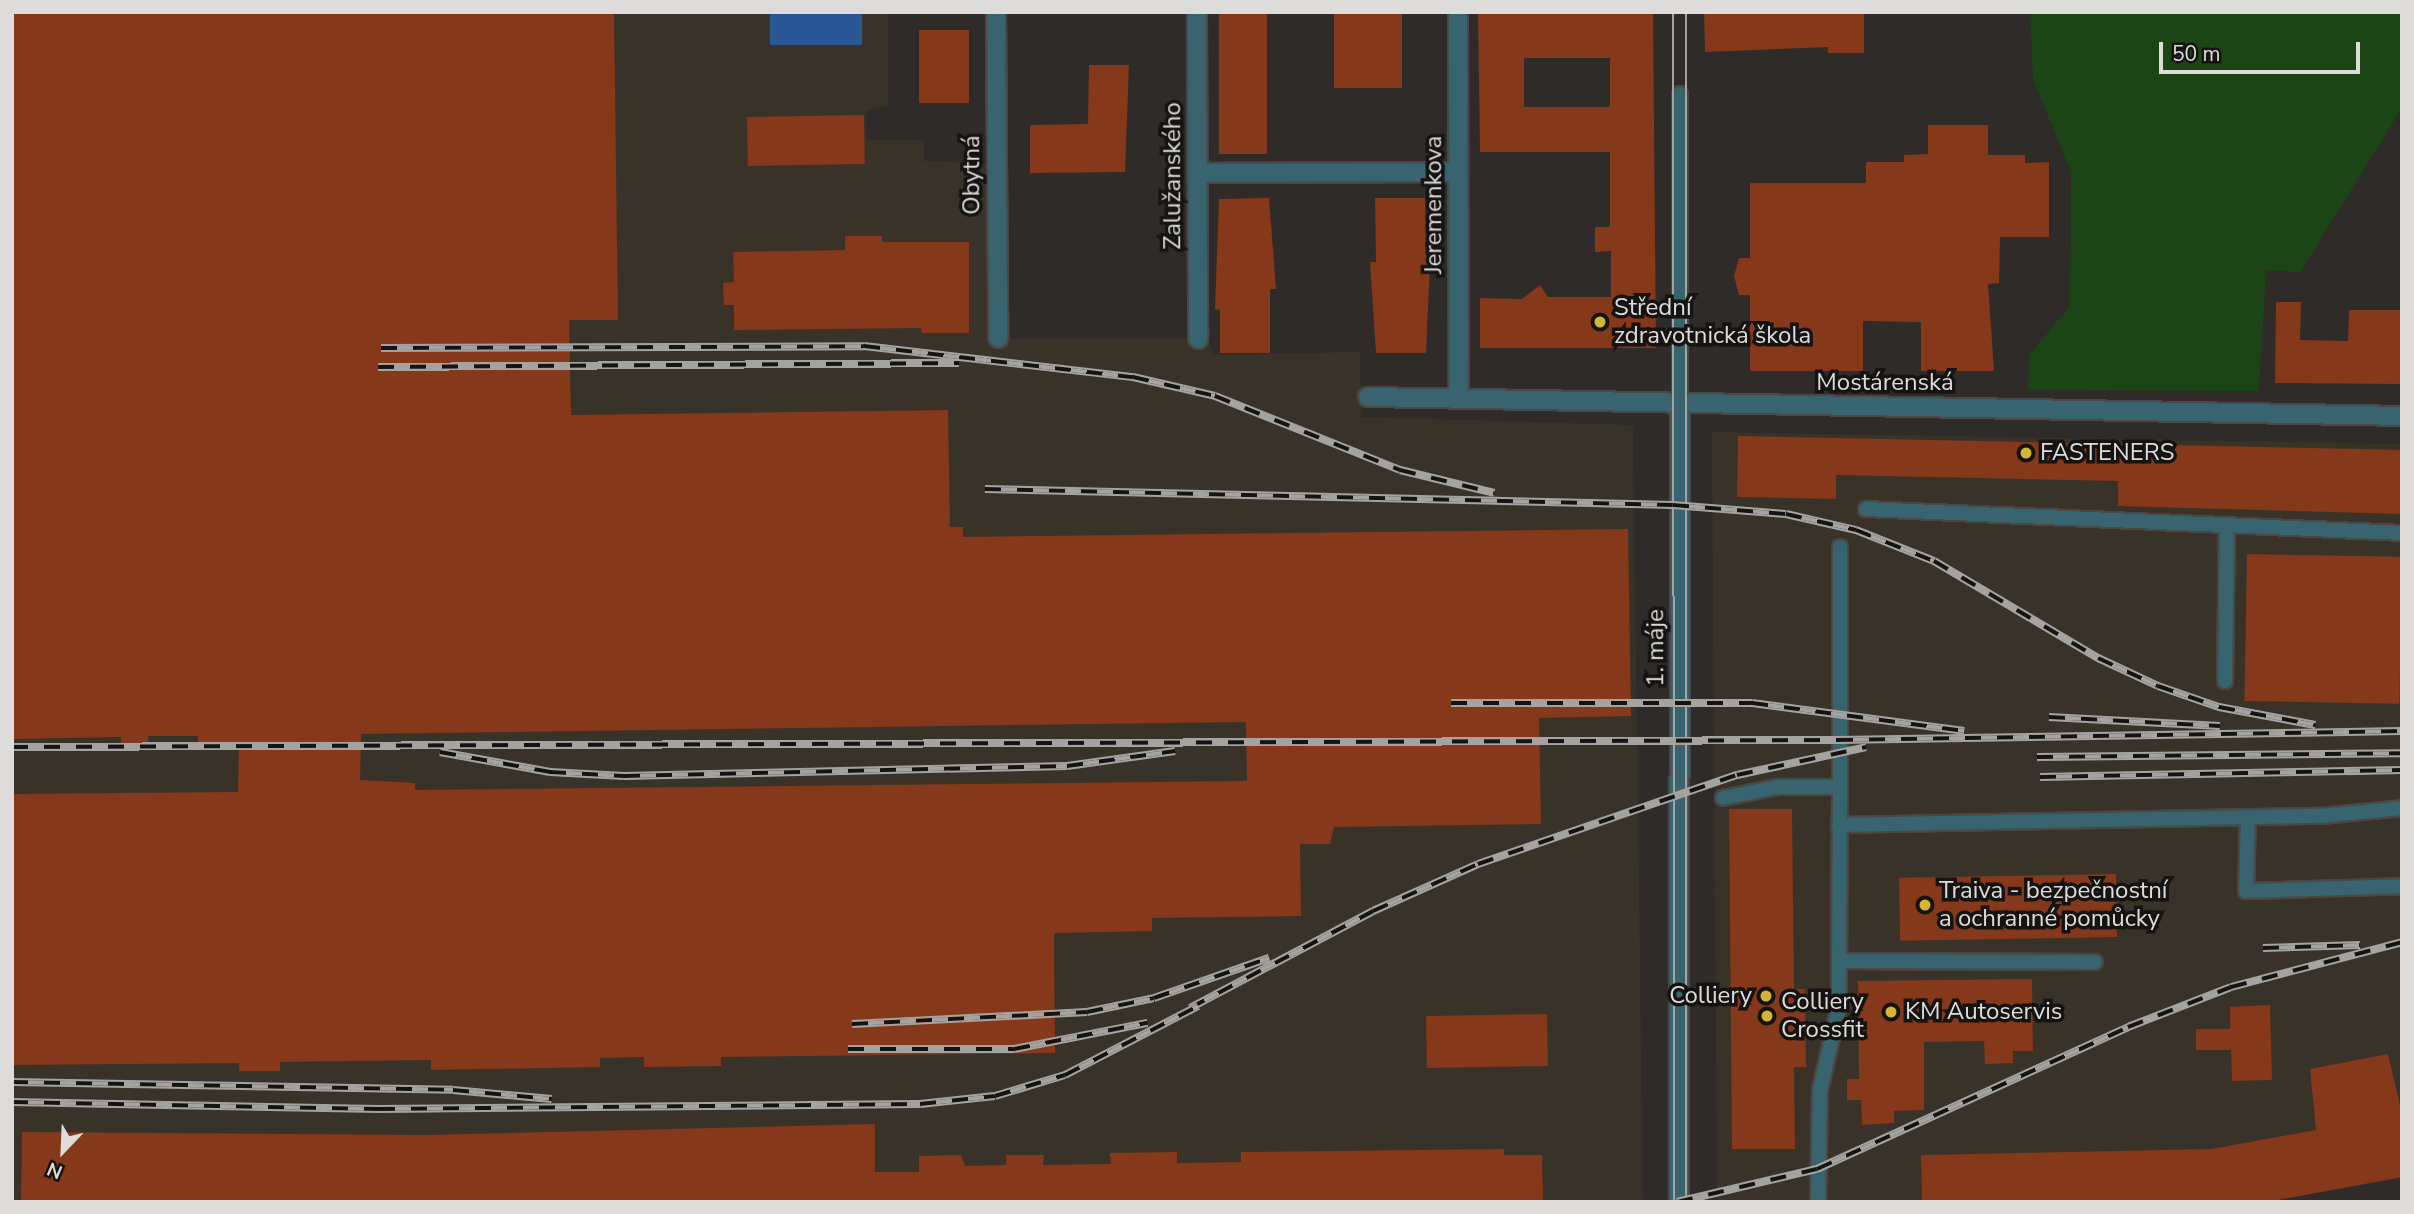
<!DOCTYPE html>
<html>
<head>
<meta charset="utf-8">
<style>
	body { margin:0 }
	#map { position:relative; width:2414px; height:1214px; overflow:hidden; background:#2e2b28; font-family:"Nunito Sans",sans-serif }
	div>[style] { position:absolute }
	.built>* { inset:0; background:#393229 }
	.green>* { inset:0; background:#1c4516 }
	.water>* { inset:0; background:#2a5695; transform-origin:0 0 }
	.building>* { inset:0; background:#85381a; transform-origin:0 0 }
	.roads { filter:drop-shadow(2px 0 #4a4744) drop-shadow(-2px 0 #4a4744) drop-shadow(0 2px #4a4744) drop-shadow(0 -2px #4a4744) }
	.service>* { height:14px; margin:-7px; padding:0 7px; transform-origin:7px; border-radius:7px; background:#38646f }
	.minor>* { height:18px; margin:-9px; padding:0 9px; transform-origin:9px; border-radius:9px; background:#38646f }
	.tram>* { height:2px; margin:-1px; padding:0 1px; transform-origin:1px; border-radius:1px; background:#a5a3a0 }
	.rail>* { height:8px; margin-top:-4px; transform-origin:0; background:repeating-linear-gradient(90deg,#151412 0 16px,#a5a3a0 0 32px); box-sizing:border-box; border-block:2px solid #a5a3a0 }
	.dots>* { width:19px; height:19px; translate:-50% -50%; box-sizing:border-box; border:4px solid #151412; border-radius:50% }
	span { translate:-50% -50%; white-space:nowrap; text-align:center; line-height:1.15; -webkit-text-stroke:7px #151412; paint-order:stroke }
	.street-label { font-size:24px; color:#dedcda }
	.poi-label { font-size:24px; color:#dedcda }
	.left { translate:0 -50%; text-align:left }
	.right { translate:-100% -50%; text-align:right }
	.frame { position:absolute; inset:0; border:14px solid #dedcda; pointer-events:none }
	.north { position:absolute; left:28px; top:1116px; width:70px; height:70px; -webkit-text-stroke:5px #151412; paint-order:stroke; rotate:203deg; font-size:19px; font-weight:700; line-height:28px; text-align:center; color:#dedcda }
	.north::after { content:''; display:block; margin:auto; width:24px; height:32px; background:#dedcda; clip-path:polygon(50% 0,100% 100%,50% 72%,0 100%) }
	.scale { position:absolute; left:2159px; top:42px; width:201px; height:32px; box-sizing:border-box; border:4px solid #dedcda; border-top:0; padding-left:9px; font-size:21px; line-height:24px; white-space:nowrap; color:#dedcda; -webkit-text-stroke:5px #151412; paint-order:stroke }
</style>
</head>
<body>
<div id="map">
	<div class="built">
		<div style="clip-path:polygon(12px 12px,888px 12px,888px 106px,866px 111px,867px 140px,924px 140px,924px 161px,988px 163px,989px 339px,1198px 339px,1208px 340px,1214px 355px,1360px 352px,1361px 417px,1633px 425px,1643px 1202px,12px 1202px)"></div>
		<div style="clip-path:polygon(1712px 432px,2402px 444px,2402px 1178px,2268px 1202px,1717px 1202px)"></div>
	</div>
	<div class="green">
		<div style="clip-path:polygon(2030px 12px,2402px 12px,2402px 108px,2300px 272px,2266px 270px,2259px 391px,2028px 390px,2029px 355px,2070px 306px,2071px 172px,2033px 79px)"></div>
	</div>
	<div class="water">
		<div style="left:770px;top:12px;width:92px;height:33px"></div>
	</div>
	<div class="building">
		<div style="clip-path:polygon(evenodd,12px 12px,614px 12px,618px 320px,569px 320px,571px 415px,948px 410px,950px 527px,963px 527px,963px 537px,1628px 529px,1631px 716px,1539px 718px,1541px 824px,1334px 827px,1330px 844px,1300px 844px,1301px 916px,1152px 918px,1152px 931px,1054px 933px,1055px 1053px,721px 1057px,721px 1066px,644px 1067px,644px 1057px,600px 1058px,600px 1067px,431px 1070px,431px 1060px,280px 1062px,280px 1071px,239px 1071px,239px 1063px,12px 1065px,12px 794px,238px 792px,239px 746px,198px 747px,198px 736px,148px 736px,149px 745px,121px 745px,121px 737px,12px 739px,12px 12px,1246px 722px,1247px 781px,415px 790px,415px 783px,360px 780px,361px 734px,1246px 722px)"></div>
		<div style="left:1219px;top:12px;width:48px;height:142px"></div>
		<div style="left:1334px;top:12px;width:68px;height:76px"></div>
		<div style="clip-path:polygon(evenodd,1478px 12px,1653px 12px,1656px 348px,1480px 348px,1480px 298px,1522px 299px,1540px 285px,1548px 297px,1611px 297px,1611px 251px,1595px 252px,1595px 227px,1610px 227px,1610px 152px,1480px 152px,1478px 12px,1524px 58px,1610px 58px,1610px 107px,1524px 107px,1524px 58px)"></div>
		<div style="clip-path:polygon(1704px 12px,1864px 12px,1864px 53px,1828px 53px,1828px 47px,1705px 52px)"></div>
		<div style="left:919px;top:30px;width:50px;height:73px"></div>
		<div style="clip-path:polygon(1089px 65px,1129px 65px,1125px 172px,1030px 173px,1030px 125px,1088px 124px)"></div>
		<div style="left:864px;top:115px;width:49px;height:117px;rotate:89deg"></div>
		<div style="clip-path:polygon(1928px 125px,1988px 125px,1988px 155px,2025px 155px,2025px 163px,2049px 162px,2049px 237px,2000px 237px,1999px 283px,1988px 284px,1994px 371px,1921px 371px,1921px 322px,1863px 321px,1863px 371px,1750px 371px,1750px 295px,1739px 295px,1734px 276px,1739px 258px,1750px 258px,1750px 183px,1866px 183px,1866px 162px,1904px 162px,1904px 155px,1928px 154px)"></div>
		<div style="clip-path:polygon(1269px 198px,1276px 289px,1270px 289px,1270px 353px,1220px 353px,1220px 310px,1215px 309px,1219px 199px)"></div>
		<div style="clip-path:polygon(1375px 198px,1425px 198px,1426px 241px,1431px 241px,1426px 353px,1376px 353px,1370px 262px,1376px 262px)"></div>
		<div style="clip-path:polygon(845px 236px,882px 236px,882px 242px,969px 242px,969px 333px,922px 333px,921px 328px,734px 330px,734px 305px,724px 305px,723px 283px,734px 282px,733px 252px,845px 250px)"></div>
		<div style="clip-path:polygon(2276px 302px,2301px 302px,2300px 340px,2348px 341px,2349px 310px,2401px 310px,2402px 384px,2275px 383px)"></div>
		<div style="clip-path:polygon(1738px 436px,2402px 450px,2402px 514px,2118px 506px,2118px 481px,1836px 475px,1836px 499px,1737px 497px)"></div>
		<div style="left:2247px;top:554px;width:155px;height:147px;rotate:1deg"></div>
		<div style="clip-path:polygon(1729px 809px,1792px 809px,1794px 989px,1805px 989px,1806px 1067px,1794px 1067px,1795px 1149px,1732px 1149px)"></div>
		<div style="left:2116px;top:874px;width:63px;height:217px;rotate:89deg"></div>
		<div style="clip-path:polygon(2032px 979px,2033px 1051px,2013px 1051px,2013px 1063px,1985px 1064px,1984px 1041px,1924px 1042px,1924px 1110px,1894px 1111px,1894px 1123px,1862px 1125px,1861px 1100px,1847px 1100px,1847px 1079px,1859px 1079px,1858px 981px)"></div>
		<div style="clip-path:polygon(2270px 1005px,2272px 1080px,2232px 1081px,2231px 1050px,2196px 1050px,2196px 1029px,2230px 1029px,2230px 1007px)"></div>
		<div style="left:1547px;top:1014px;width:52px;height:121px;rotate:89deg"></div>
		<div style="clip-path:polygon(2388px 1054px,2402px 1114px,2402px 1177px,2267px 1202px,1922px 1202px,1921px 1155px,2212px 1149px,2316px 1130px,2310px 1069px)"></div>
		<div style="clip-path:polygon(875px 1124px,875px 1172px,919px 1172px,919px 1156px,961px 1155px,965px 1166px,1006px 1165px,1006px 1155px,1044px 1155px,1043px 1165px,1111px 1164px,1110px 1153px,1177px 1152px,1177px 1163px,1241px 1162px,1241px 1152px,1504px 1149px,1504px 1155px,1542px 1155px,1543px 1202px,21px 1202px,22px 1132px,428px 1135px)"></div>
	</div>
	<div class="roads">
		<div class="service">
			<div style="left:1680px;top:94px;width:312px;rotate:90deg"></div>
			<div style="left:1866px;top:509px;width:537px;rotate:2.56deg"></div>
			<div style="left:1840px;top:547px;width:240px;rotate:90deg"></div>
			<div style="left:2225px;top:681px;width:156px;rotate:-89.3deg"></div>
			<div style="left:1723px;top:798px;width:55px;rotate:-11.5deg"></div>
			<div style="left:1777px;top:787px;width:63px"></div>
			<div style="left:1840px;top:787px;width:219px;rotate:90.3deg"></div>
			<div style="left:1839px;top:1006px;width:86px;rotate:102.7deg"></div>
			<div style="left:1820px;top:1090px;width:112px;rotate:91deg"></div>
			<div style="left:2248px;top:817px;width:74px;rotate:91.5deg"></div>
			<div style="left:2246px;top:891px;width:156px;rotate:-1.8deg"></div>
			<div style="left:1839px;top:825px;width:482px;rotate:-1.1deg"></div>
			<div style="left:2321px;top:816px;width:81px;rotate:-5.6deg"></div>
			<div style="left:1840px;top:961px;width:255px;rotate:0.2deg"></div>
		</div>
		<div class="minor">
			<div style="left:996px;top:12px;width:326px;rotate:89.6deg"></div>
			<div style="left:1197px;top:12px;width:327px;rotate:89.8deg"></div>
			<div style="left:1458px;top:12px;width:386px;rotate:89.9deg"></div>
			<div style="left:1197px;top:173px;width:261px;rotate:-0.2deg"></div>
			<div style="left:1368px;top:397px;width:1034px;rotate:1.05deg"></div>
			<div style="left:1679px;top:1202px;width:796px;rotate:-89.93deg"></div>
		</div>
	</div>
	<div class="tram">
		<div style="left:1673px;top:12px;width:1190px;rotate:89.95deg"></div>
		<div style="left:1686px;top:12px;width:1190px;rotate:90deg"></div>
	</div>
	<div class="rail">
		<div style="left:381px;top:348px;width:483px;rotate:-0.2deg"></div>
		<div style="left:864px;top:346px;width:271px;rotate:6.6deg"></div>
		<div style="left:1133px;top:377px;width:84px;rotate:13deg"></div>
		<div style="left:1215px;top:396px;width:199px;rotate:21.8deg"></div>
		<div style="left:1400px;top:470px;width:97px;rotate:13.7deg"></div>
		<div style="left:378px;top:367px;width:581px;rotate:-0.39deg"></div>
		<div style="left:985px;top:489px;width:688px;rotate:1.33deg"></div>
		<div style="left:1673px;top:505px;width:113px;rotate:4.6deg"></div>
		<div style="left:1786px;top:514px;width:72px;rotate:12.9deg"></div>
		<div style="left:1856px;top:530px;width:84px;rotate:21.7deg"></div>
		<div style="left:1934px;top:561px;width:191px;rotate:30.6deg"></div>
		<div style="left:2098px;top:658px;width:66px;rotate:25deg"></div>
		<div style="left:2158px;top:686px;width:65px;rotate:19deg"></div>
		<div style="left:2219px;top:707px;width:98px;rotate:10.6deg"></div>
		<div style="left:1451px;top:703px;width:301px"></div>
		<div style="left:1752px;top:703px;width:214px;rotate:7.5deg"></div>
		<div style="left:2049px;top:717px;width:171px;rotate:3deg"></div>
		<div style="left:12px;top:747px;width:1825px;rotate:-0.22deg"></div>
		<div style="left:1837px;top:740px;width:565px;rotate:-0.91deg"></div>
		<div style="left:440px;top:752px;width:112px;rotate:10.3deg"></div>
		<div style="left:550px;top:772px;width:74px;rotate:3.1deg"></div>
		<div style="left:624px;top:776px;width:443px;rotate:-1.3deg"></div>
		<div style="left:1067px;top:766px;width:109px;rotate:-7.9deg"></div>
		<div style="left:2037px;top:757px;width:365px;rotate:-0.6deg"></div>
		<div style="left:2040px;top:777px;width:362px;rotate:-1.1deg"></div>
		<div style="left:2263px;top:948px;width:97px;rotate:-1.8deg"></div>
		<div style="left:1190px;top:1008px;width:207px;rotate:-27.9deg"></div>
		<div style="left:1373px;top:911px;width:115px;rotate:-24.1deg"></div>
		<div style="left:1478px;top:864px;width:274px;rotate:-19deg"></div>
		<div style="left:1737px;top:775px;width:132px;rotate:-12.2deg"></div>
		<div style="left:852px;top:1024px;width:235px;rotate:-2.9deg"></div>
		<div style="left:1087px;top:1012px;width:68px;rotate:-11.8deg"></div>
		<div style="left:1154px;top:998px;width:122px;rotate:-19.2deg"></div>
		<div style="left:848px;top:1049px;width:166px"></div>
		<div style="left:1014px;top:1049px;width:136px;rotate:-11.1deg"></div>
		<div style="left:12px;top:1082px;width:441px;rotate:1deg"></div>
		<div style="left:453px;top:1090px;width:99px;rotate:5.2deg"></div>
		<div style="left:12px;top:1102px;width:367px;rotate:1.1deg"></div>
		<div style="left:379px;top:1109px;width:541px;rotate:-0.53deg"></div>
		<div style="left:920px;top:1104px;width:75px;rotate:-6.1deg"></div>
		<div style="left:995px;top:1096px;width:73px;rotate:-16.7deg"></div>
		<div style="left:1065px;top:1075px;width:150px;rotate:-27.4deg"></div>
		<div style="left:1677px;top:1202px;width:144px;rotate:-13.3deg"></div>
		<div style="left:1817px;top:1169px;width:342px;rotate:-24.5deg"></div>
		<div style="left:2128px;top:1027px;width:110px;rotate:-21.2deg"></div>
		<div style="left:2231px;top:987px;width:177px;rotate:-14.7deg"></div>
	</div>
	<div class="dots">
		<div style="left:1600px;top:322px;background:#d5b535"></div>
		<div style="left:2026px;top:453px;background:#d5b535"></div>
		<div style="left:1925px;top:905px;background:#d5b535"></div>
		<div style="left:1766px;top:996px;background:#d5b535"></div>
		<div style="left:1891px;top:1012px;background:#d5b535"></div>
		<div style="left:1767px;top:1016px;background:#d5b535"></div>
	</div>
	<div class="street-label">
		<span style="left:972px;top:175px;rotate:-90deg">Obytná</span>
		<span style="left:1173px;top:176px;rotate:-90deg">Zalužanského</span>
		<span style="left:1434px;top:205px;rotate:-90deg">Jeremenkova</span>
		<span style="left:1885px;top:383px">Mostárenská</span>
		<span style="left:1656px;top:648px;rotate:-90deg">1. máje</span>
	</div>
	<div class="poi-label">
		<span class="left" style="left:1614px;top:322px">Střední<br>zdravotnická škola</span>
		<span class="left" style="left:2040px;top:453px">FASTENERS</span>
		<span class="left" style="left:1939px;top:905px">Traiva - bezpečnostní<br>a ochranné pomůcky</span>
		<span class="right" style="left:1752px;top:996px">Colliery</span>
		<span class="left" style="left:1781px;top:1016px">Colliery<br>Crossfit</span>
		<span class="left" style="left:1905px;top:1012px">KM Autoservis</span>
	</div>
	<div class="frame"></div>
	<div class="north">N</div>
	<div class="scale">50 m</div>
</div>
</body>
</html>
